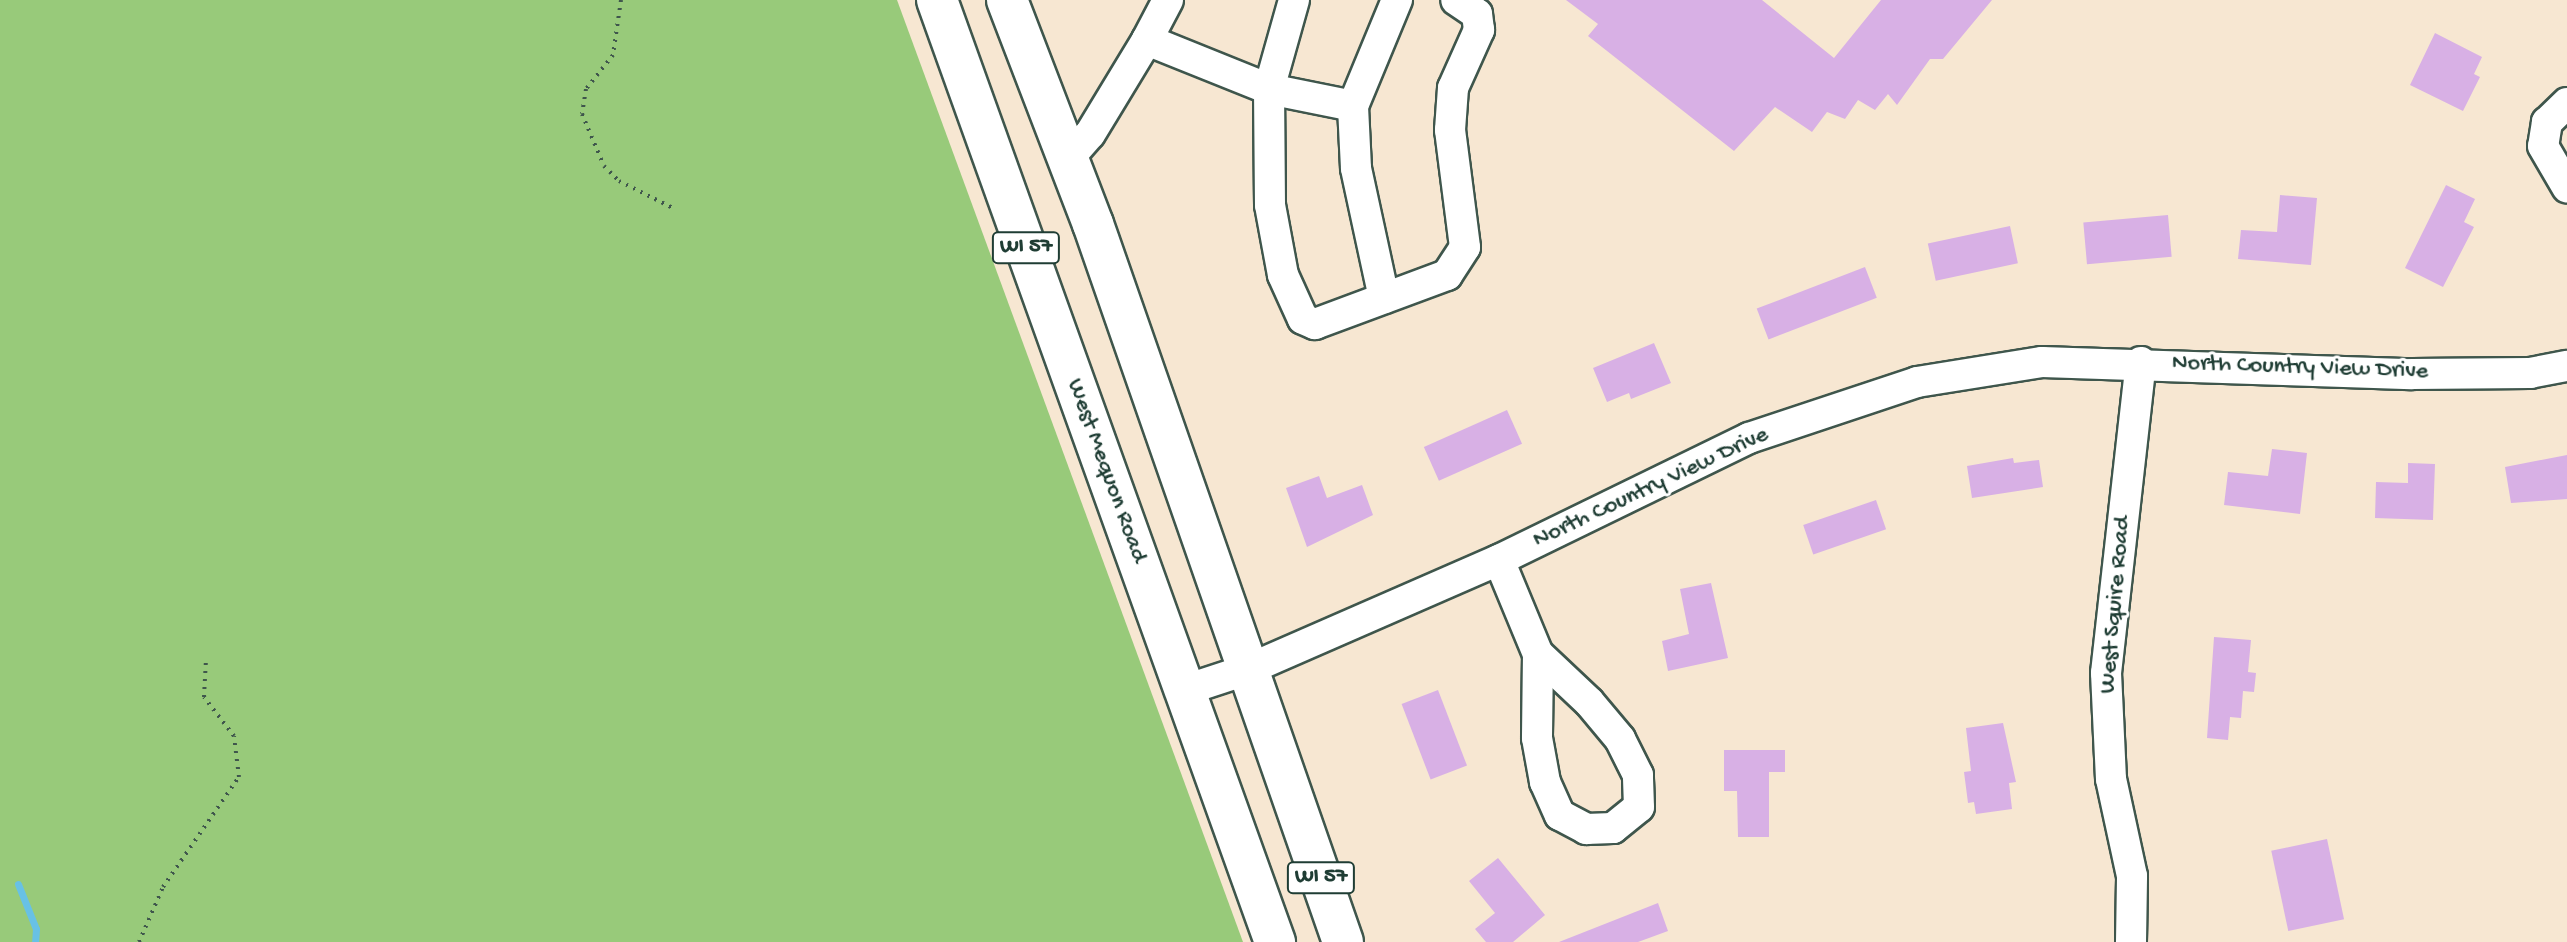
<!DOCTYPE html>
<html>
<head>
<meta charset="utf-8">
<style>
	body { margin:0 }
	#map { position:relative; width:2567px; height:942px; overflow:hidden; background:#f7e7d2; font-family:"Gochi Hand",sans-serif }
	div>[style] { position:absolute }
	.green>* { inset:0; background:#98ca7a }
	.stream>* { height:7px; margin:-3.5px; padding:0 3.5px; transform-origin:3.5px; border-radius:3.5px; background:#68c1e5 }
	.building>* { inset:0; background:#d8b0e5; transform-origin:0 0 }
	.path>* { height:4px; margin-top:-2px; transform-origin:0; background:repeating-linear-gradient(90deg,#3f564c 0 2px,transparent 0 8px) }
	.roads { filter:drop-shadow(2px 0 #3f564c) drop-shadow(-2px 0 #3f564c) drop-shadow(0 2px #3f564c) drop-shadow(0 -2px #3f564c) }
	.minor>* { height:30px; margin:-15px; padding:0 15px; transform-origin:15px; border-radius:15px; background:#fff }
	.major>* { height:40px; margin:-20px; padding:0 20px; transform-origin:20px; border-radius:20px; background:#fff }
	span { translate:-50% -50%; white-space:nowrap; text-align:center; line-height:1.15; -webkit-text-stroke:6px #fff; paint-order:stroke }
	.shield-label span { padding:2px 6px; background:#fff; border:2px solid; border-radius:6px; -webkit-text-stroke-width:0 }
	.shield-label { font-size:22px; color:#1f3d34; font-weight:700 }
	.street-label { font-size:24px; color:#1f3d34 }
</style>
</head>
<body>
<div id="map">
	<div class="green">
		<div style="clip-path:polygon(0 0,897px 0,1243px 942px,0 942px)"></div>
	</div>
	<div class="stream">
		<div style="left:18px;top:884px;width:48px;rotate:68.2deg"></div>
		<div style="left:36px;top:929px;width:13px;rotate:94deg"></div>
	</div>
	<div class="building">
		<div style="clip-path:polygon(1566px 0,1762px 0,1834px 58px,1881px 0,1992px 0,1943px 59px,1930px 59px,1897px 105px,1888px 94px,1875px 110px,1858px 100px,1845px 119px,1827px 112px,1812px 132px,1775px 107px,1734px 151px,1588px 36px,1598px 24px)"></div>
		<div style="clip-path:polygon(2435px 33px,2482px 57px,2474px 74px,2480px 77px,2463px 111px,2410px 85px)"></div>
		<div style="clip-path:polygon(2446px 185px,2475px 199px,2464px 222px,2474px 227px,2443px 287px,2405px 268px)"></div>
		<div style="clip-path:polygon(2280px 195px,2317px 198px,2311px 265px,2238px 259px,2241px 230px,2277px 232px)"></div>
		<div style="left:2168px;top:215px;width:42px;height:85px;rotate:85deg"></div>
		<div style="left:2010px;top:226px;width:38px;height:84px;rotate:78deg"></div>
		<div style="left:1865px;top:267px;width:33px;height:116px;rotate:69deg"></div>
		<div style="clip-path:polygon(1654px 343px,1671px 383px,1631px 399px,1629px 393px,1607px 402px,1593px 368px)"></div>
		<div style="left:1507px;top:410px;width:37px;height:91px;rotate:66deg"></div>
		<div style="clip-path:polygon(2272px 449px,2307px 453px,2300px 514px,2224px 505px,2228px 472px,2268px 476px)"></div>
		<div style="clip-path:polygon(2567px 455px,2567px 499px,2511px 503px,2505px 467px)"></div>
		<div style="clip-path:polygon(2013px 458px,2014px 463px,2039px 460px,2043px 487px,1972px 498px,1967px 466px)"></div>
		<div style="clip-path:polygon(2408px 463px,2435px 464px,2433px 520px,2375px 518px,2376px 482px,2408px 483px)"></div>
		<div style="clip-path:polygon(1319px 476px,1327px 498px,1362px 485px,1373px 515px,1307px 547px,1286px 488px)"></div>
		<div style="left:1876px;top:500px;width:31px;height:77px;rotate:71deg"></div>
		<div style="clip-path:polygon(1711px 583px,1728px 658px,1668px 671px,1662px 641px,1689px 634px,1680px 589px)"></div>
		<div style="clip-path:polygon(2214px 637px,2251px 640px,2248px 672px,2256px 673px,2254px 692px,2243px 691px,2241px 718px,2230px 717px,2228px 740px,2207px 738px)"></div>
		<div style="left:1438px;top:690px;width:81px;height:39px;rotate:69deg"></div>
		<div style="clip-path:polygon(2003px 723px,2016px 782px,2009px 783px,2012px 809px,1976px 814px,1974px 802px,1968px 803px,1964px 772px,1971px 771px,1966px 728px)"></div>
		<div style="clip-path:polygon(1724px 750px,1785px 750px,1785px 772px,1769px 772px,1769px 837px,1738px 837px,1737px 791px,1724px 791px)"></div>
		<div style="left:2327px;top:839px;width:82px;height:57px;rotate:78deg"></div>
		<div style="clip-path:polygon(1498px 858px,1545px 915px,1513px 942px,1486px 942px,1475px 929px,1495px 913px,1469px 881px)"></div>
		<div style="clip-path:polygon(1658px 903px,1668px 931px,1638px 942px,1559px 942px)"></div>
	</div>
	<div class="path">
		<div style="left:621px;top:0;width:56px;rotate:98.3deg"></div>
		<div style="left:613px;top:55px;width:43px;rotate:128.5deg"></div>
		<div style="left:586px;top:89px;width:25px;rotate:99deg"></div>
		<div style="left:582px;top:114px;width:56px;rotate:67.1deg"></div>
		<div style="left:604px;top:166px;width:21px;rotate:45deg"></div>
		<div style="left:619px;top:181px;width:60px;rotate:26.6deg"></div>
		<div style="left:139px;top:942px;width:60px;rotate:-66.4deg"></div>
		<div style="left:163px;top:887px;width:134px;rotate:-55.4deg"></div>
		<div style="left:239px;top:777px;width:41px;rotate:-97deg"></div>
		<div style="left:234px;top:736px;width:49px;rotate:-127.6deg"></div>
		<div style="left:204px;top:697px;width:38px;rotate:-87deg"></div>
	</div>
	<div class="roads">
		<div class="minor">
			<div style="left:1168px;top:0;width:45px;rotate:117.7deg"></div>
			<div style="left:1147px;top:40px;width:131px;rotate:21.9deg"></div>
			<div style="left:1269px;top:89px;width:86px;rotate:11.4deg"></div>
			<div style="left:1294px;top:0;width:92px;rotate:105.7deg"></div>
			<div style="left:1269px;top:89px;width:116px;rotate:89.5deg"></div>
			<div style="left:1270px;top:205px;width:71px;rotate:79.5deg"></div>
			<div style="left:1283px;top:275px;width:48px;rotate:65.6deg"></div>
			<div style="left:1303px;top:319px;width:13px;rotate:23deg"></div>
			<div style="left:1315px;top:324px;width:141px;rotate:-20.4deg"></div>
			<div style="left:1447px;top:275px;width:33px;rotate:-57deg"></div>
			<div style="left:1465px;top:247px;width:118px;rotate:-97.3deg"></div>
			<div style="left:1450px;top:130px;width:42px;rotate:-85.9deg"></div>
			<div style="left:1453px;top:88px;width:64px;rotate:-65.9deg"></div>
			<div style="left:1479px;top:30px;width:16px;rotate:-97deg"></div>
			<div style="left:1477px;top:14px;width:25px;rotate:-146deg"></div>
			<div style="left:2567px;top:103px;width:28px;rotate:136deg"></div>
			<div style="left:2547px;top:122px;width:24px;rotate:99deg"></div>
			<div style="left:2543px;top:146px;width:48px;rotate:59.7deg"></div>
			<div style="left:1068px;top:159px;width:33px;rotate:-49deg"></div>
			<div style="left:1090px;top:134px;width:110px;rotate:-58.8deg"></div>
			<div style="left:1384px;top:298px;width:133px;rotate:-102.2deg"></div>
			<div style="left:1356px;top:168px;width:62px;rotate:-92.8deg"></div>
			<div style="left:1353px;top:106px;width:115px;rotate:-67.5deg"></div>
			<div style="left:1499px;top:560px;width:102px;rotate:67.5deg"></div>
			<div style="left:1538px;top:654px;width:84px;rotate:90.7deg"></div>
			<div style="left:1537px;top:738px;width:45px;rotate:79.7deg"></div>
			<div style="left:1545px;top:782px;width:36px;rotate:66deg"></div>
			<div style="left:1560px;top:815px;width:30px;rotate:28deg"></div>
			<div style="left:1586px;top:829px;width:27px;rotate:-2deg"></div>
			<div style="left:1613px;top:828px;width:33px;rotate:-39deg"></div>
			<div style="left:1639px;top:807px;width:32px;rotate:-92deg"></div>
			<div style="left:1638px;top:775px;width:40px;rotate:-116.6deg"></div>
			<div style="left:1620px;top:739px;width:48px;rotate:-130deg"></div>
			<div style="left:1589px;top:702px;width:70px;rotate:-136.7deg"></div>
			<div style="left:1185px;top:690px;width:67px;rotate:-18.2deg"></div>
			<div style="left:1249px;top:669px;width:273px;rotate:-23.6deg"></div>
			<div style="left:1499px;top:560px;width:278px;rotate:-26deg"></div>
			<div style="left:1749px;top:438px;width:177px;rotate:-18.4deg"></div>
			<div style="left:1917px;top:382px;width:127px;rotate:-9.1deg"></div>
			<div style="left:2042px;top:362px;width:370px;rotate:1.9deg"></div>
			<div style="left:2412px;top:374px;width:118px;rotate:-0.5deg"></div>
			<div style="left:2530px;top:373px;width:38px;rotate:-11deg"></div>
			<div style="left:2131px;top:942px;width:66px;rotate:-89.1deg"></div>
			<div style="left:2132px;top:876px;width:99px;rotate:-102.2deg"></div>
			<div style="left:2111px;top:779px;width:106px;rotate:-92.7deg"></div>
			<div style="left:2106px;top:673px;width:313px;rotate:-83.6deg"></div>
		</div>
		<div class="major">
			<div style="left:937px;top:0;width:1001px;rotate:70.26deg"></div>
			<div style="left:1007px;top:0;width:240px;rotate:69deg"></div>
			<div style="left:1093px;top:224px;width:760px;rotate:70.8deg"></div>
		</div>
	</div>
	<div class="shield-label">
		<span style="left:1026px;top:248px">WI 57</span>
		<span style="left:1321px;top:878px">WI 57</span>
	</div>
	<div class="street-label">
		<span style="left:2300px;top:368px;rotate:2deg">North Country View Drive</span>
		<span style="left:1106px;top:471px;rotate:70deg">West Mequon Road</span>
		<span style="left:1651px;top:488px;rotate:-25deg">North Country View Drive</span>
		<span style="left:2116px;top:605px;rotate:-85deg">West Squire Road</span>
	</div>
</div>
</body>
</html>
